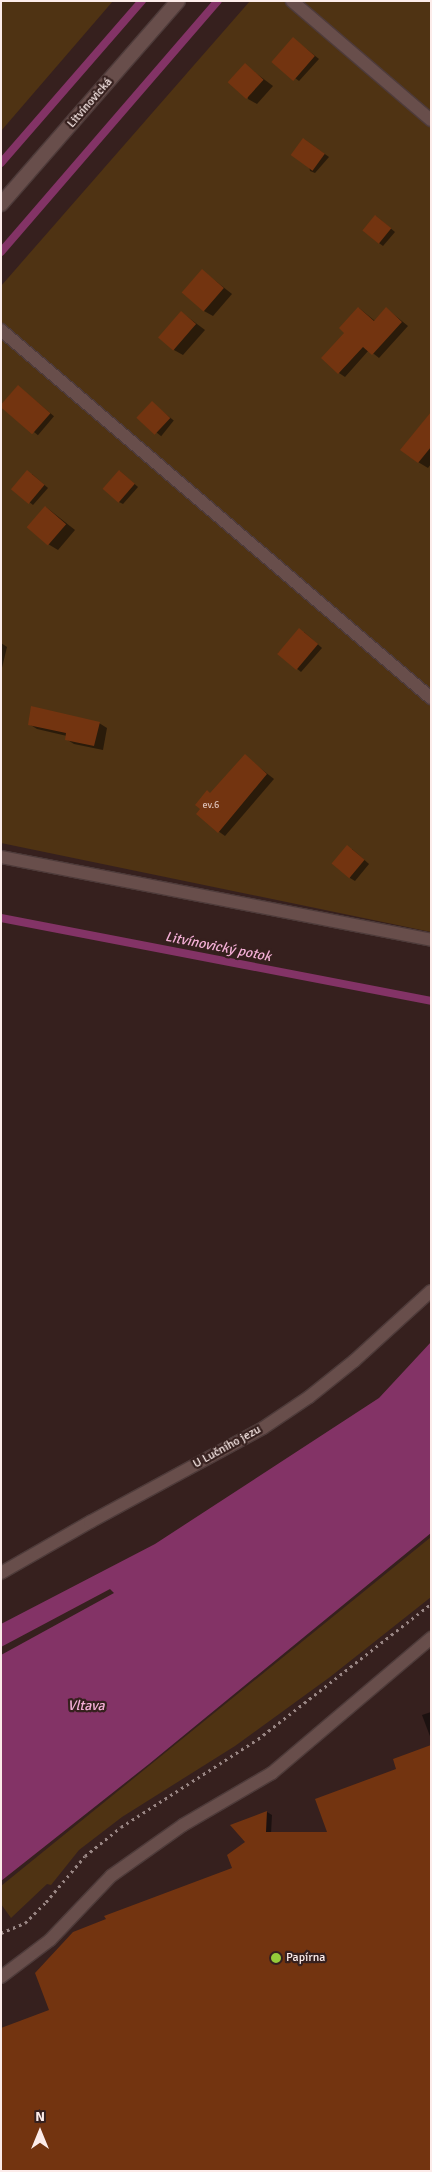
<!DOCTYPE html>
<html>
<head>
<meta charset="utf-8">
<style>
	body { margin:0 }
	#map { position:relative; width:432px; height:2172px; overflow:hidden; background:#36201e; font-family:Signika,sans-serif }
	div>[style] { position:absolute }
	.green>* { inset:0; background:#4f3313 }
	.water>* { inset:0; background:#833366 }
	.shadow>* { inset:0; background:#0007; transform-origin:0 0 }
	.stream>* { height:8px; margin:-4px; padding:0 4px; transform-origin:4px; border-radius:4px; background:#833366 }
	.building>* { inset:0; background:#733410; transform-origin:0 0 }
	.path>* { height:3px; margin-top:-1.5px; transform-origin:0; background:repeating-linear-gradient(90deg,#998684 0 2.5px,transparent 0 6.5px) }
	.roads { filter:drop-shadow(1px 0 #4e3b3a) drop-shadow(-1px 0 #4e3b3a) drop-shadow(0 1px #4e3b3a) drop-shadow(0 -1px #4e3b3a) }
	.service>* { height:12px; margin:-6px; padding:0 6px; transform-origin:6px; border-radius:6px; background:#684e4b }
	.secondary>* { height:14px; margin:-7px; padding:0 7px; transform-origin:7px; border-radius:7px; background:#684e4b }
	.dots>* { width:14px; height:14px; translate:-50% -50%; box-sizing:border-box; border:2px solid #36201e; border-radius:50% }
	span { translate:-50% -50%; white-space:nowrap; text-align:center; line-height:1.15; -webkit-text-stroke:4.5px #36201e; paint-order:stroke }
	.number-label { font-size:10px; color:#dabeb4 }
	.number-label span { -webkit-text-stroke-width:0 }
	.street-label { font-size:12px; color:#fcecea }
	.poi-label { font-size:12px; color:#fcecea }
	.left { translate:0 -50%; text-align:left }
	.water-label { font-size:14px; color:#f4afd6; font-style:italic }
	.frame { position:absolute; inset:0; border:2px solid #fcecea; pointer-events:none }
	.north { position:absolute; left:15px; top:2107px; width:50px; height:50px; -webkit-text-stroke:4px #36201e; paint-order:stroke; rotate:0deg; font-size:14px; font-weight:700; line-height:20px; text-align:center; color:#fcecea }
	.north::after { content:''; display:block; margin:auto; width:18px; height:22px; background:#fcecea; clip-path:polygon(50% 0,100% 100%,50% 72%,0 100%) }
</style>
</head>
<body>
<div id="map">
	<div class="green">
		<div style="clip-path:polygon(1px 1px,113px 1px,1px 131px)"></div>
		<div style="clip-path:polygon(250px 1px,431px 1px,431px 932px,1px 843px,1px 286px)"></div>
		<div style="clip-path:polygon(431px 1537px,431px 1597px,330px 1677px,235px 1746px,122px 1817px,79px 1850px,51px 1885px,47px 1884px,11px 1918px,1px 1904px,1px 1886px)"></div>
	</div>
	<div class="water">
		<div style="clip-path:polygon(431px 1342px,431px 1533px,149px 1764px,1px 1881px,1px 1655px,114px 1593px,110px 1589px,1px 1647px,1px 1624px,155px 1544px,379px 1398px)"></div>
	</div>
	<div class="shadow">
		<div style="clip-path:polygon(294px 39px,319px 59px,299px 81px,295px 78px)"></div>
		<div style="clip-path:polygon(245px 65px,273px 86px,257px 104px,248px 99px)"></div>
		<div style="clip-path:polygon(304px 139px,329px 157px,315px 173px,310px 171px)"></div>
		<div style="clip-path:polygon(376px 216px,395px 232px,383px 246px,379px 243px)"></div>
		<div style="clip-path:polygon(203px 271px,232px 294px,213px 316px,204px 311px)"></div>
		<div style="clip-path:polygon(359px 308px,375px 321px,387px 309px,408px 326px,379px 358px,369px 350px,345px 377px,339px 373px,346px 333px)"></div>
		<div style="clip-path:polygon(181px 312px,205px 330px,183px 355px,174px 350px)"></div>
		<div style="left:18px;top:386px;width:47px;height:25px;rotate:40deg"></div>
		<div style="left:152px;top:403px;width:28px;height:20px;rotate:39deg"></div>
		<div style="clip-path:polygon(431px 427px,431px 464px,428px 468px,418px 462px)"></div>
		<div style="clip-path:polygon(120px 471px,138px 487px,123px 504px,119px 502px)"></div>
		<div style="clip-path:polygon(32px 474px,48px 488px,33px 505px,13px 489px)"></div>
		<div style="clip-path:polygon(46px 507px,75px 530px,58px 550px,48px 544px)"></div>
		<div style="clip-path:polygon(304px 632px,322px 648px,301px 672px,278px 653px)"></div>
		<div style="clip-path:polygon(1px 643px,7px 647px,1px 672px)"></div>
		<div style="clip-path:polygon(99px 723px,107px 728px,103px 750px,74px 744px,66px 739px,67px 736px,37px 729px,29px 724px)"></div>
		<div style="clip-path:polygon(245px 756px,274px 779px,225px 836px,218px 831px,211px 794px)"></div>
		<div style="clip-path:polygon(352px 849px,369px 864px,355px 881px,350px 878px)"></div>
		<div style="clip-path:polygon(431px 1712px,431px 1739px,422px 1715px)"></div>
		<div style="clip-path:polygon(398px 1770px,431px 2171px,50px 2011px,234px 1869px,247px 1842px,232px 1826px,267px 1812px,272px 1815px,271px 1834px,329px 1834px)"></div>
	</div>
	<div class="stream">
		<div style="left:1px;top:163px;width:215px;rotate:-49deg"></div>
		<div style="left:1px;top:252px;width:332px;rotate:-49.2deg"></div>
		<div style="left:1px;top:918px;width:438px;rotate:10.9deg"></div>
	</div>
	<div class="building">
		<div style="left:293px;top:37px;width:29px;height:33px;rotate:41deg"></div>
		<div style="left:245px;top:63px;width:25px;height:26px;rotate:42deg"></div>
		<div style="left:303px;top:138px;width:27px;height:21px;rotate:36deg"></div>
		<div style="left:375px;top:215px;width:21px;height:20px;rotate:39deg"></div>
		<div style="left:202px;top:269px;width:29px;height:31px;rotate:41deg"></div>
		<div style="clip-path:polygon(358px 307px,374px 321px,386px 307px,402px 322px,372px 355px,363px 347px,338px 374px,321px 358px,344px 333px,339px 328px)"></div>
		<div style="left:181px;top:311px;width:20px;height:35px;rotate:41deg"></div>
		<div style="left:18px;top:385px;width:43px;height:28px;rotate:41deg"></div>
		<div style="left:152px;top:401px;width:25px;height:23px;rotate:43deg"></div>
		<div style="clip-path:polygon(431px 412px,431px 447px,418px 463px,400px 450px)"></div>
		<div style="left:27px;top:470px;width:23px;height:25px;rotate:40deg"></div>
		<div style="left:119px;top:470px;width:21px;height:25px;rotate:41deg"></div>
		<div style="left:45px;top:506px;width:28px;height:28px;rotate:41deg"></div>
		<div style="left:299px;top:628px;width:25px;height:34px;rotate:40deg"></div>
		<div style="clip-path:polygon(31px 706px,100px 722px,94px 746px,65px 740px,66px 733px,28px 725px)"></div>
		<div style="clip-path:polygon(245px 754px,267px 774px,218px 833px,196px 814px,200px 809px,195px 805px,207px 790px,210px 793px)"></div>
		<div style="left:347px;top:845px;width:23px;height:24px;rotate:40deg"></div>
		<div style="clip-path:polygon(431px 1745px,431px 2171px,1px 2171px,1px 2028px,49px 2010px,35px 1973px,73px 1932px,106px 1919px,104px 1916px,232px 1868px,227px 1855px,245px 1842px,230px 1825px,267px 1811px,266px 1832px,327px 1832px,315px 1799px,396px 1769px,393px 1759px)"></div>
	</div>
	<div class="path">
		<div style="left:1px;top:1933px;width:26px;rotate:-23deg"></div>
		<div style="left:25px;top:1923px;width:30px;rotate:-45deg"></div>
		<div style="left:46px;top:1902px;width:60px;rotate:-49.7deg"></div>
		<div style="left:85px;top:1856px;width:46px;rotate:-38.9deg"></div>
		<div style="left:121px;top:1827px;width:163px;rotate:-32.7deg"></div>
		<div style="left:258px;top:1739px;width:219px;rotate:-38deg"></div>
	</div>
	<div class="roads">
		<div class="service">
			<div style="left:292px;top:1px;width:183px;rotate:40.6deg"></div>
			<div style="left:1px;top:330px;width:566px;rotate:40.56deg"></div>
			<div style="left:1px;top:857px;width:438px;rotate:10.9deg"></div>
			<div style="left:1px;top:1573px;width:103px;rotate:-29.8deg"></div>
			<div style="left:90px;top:1522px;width:197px;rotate:-28.5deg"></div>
			<div style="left:263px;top:1428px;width:55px;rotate:-34deg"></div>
			<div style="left:309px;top:1397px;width:58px;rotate:-38.7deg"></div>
			<div style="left:354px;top:1361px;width:104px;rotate:-42.3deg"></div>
			<div style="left:1px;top:1977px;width:61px;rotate:-37.1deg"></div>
			<div style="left:50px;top:1940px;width:88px;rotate:-46.4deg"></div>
			<div style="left:111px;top:1876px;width:88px;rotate:-35.3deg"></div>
			<div style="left:183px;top:1825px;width:103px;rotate:-30.3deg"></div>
			<div style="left:272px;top:1773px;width:209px;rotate:-40.3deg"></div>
		</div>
		<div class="secondary">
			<div style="left:1px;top:204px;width:269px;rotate:-48.9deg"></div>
		</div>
	</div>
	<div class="dots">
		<div style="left:276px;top:1958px;background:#95cc3a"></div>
	</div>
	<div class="number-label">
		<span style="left:211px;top:806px">ev.6</span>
	</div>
	<div class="street-label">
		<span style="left:90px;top:103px;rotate:-49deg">Litvínovická</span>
		<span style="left:227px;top:1447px;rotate:-29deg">U Lučního jezu</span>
	</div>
	<div class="poi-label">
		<span class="left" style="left:286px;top:1958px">Papírna</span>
	</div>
	<div class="water-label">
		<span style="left:218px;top:947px;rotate:11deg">Litvínovický potok</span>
		<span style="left:86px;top:1706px">Vltava</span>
	</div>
	<div class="frame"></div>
	<div class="north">N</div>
</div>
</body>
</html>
